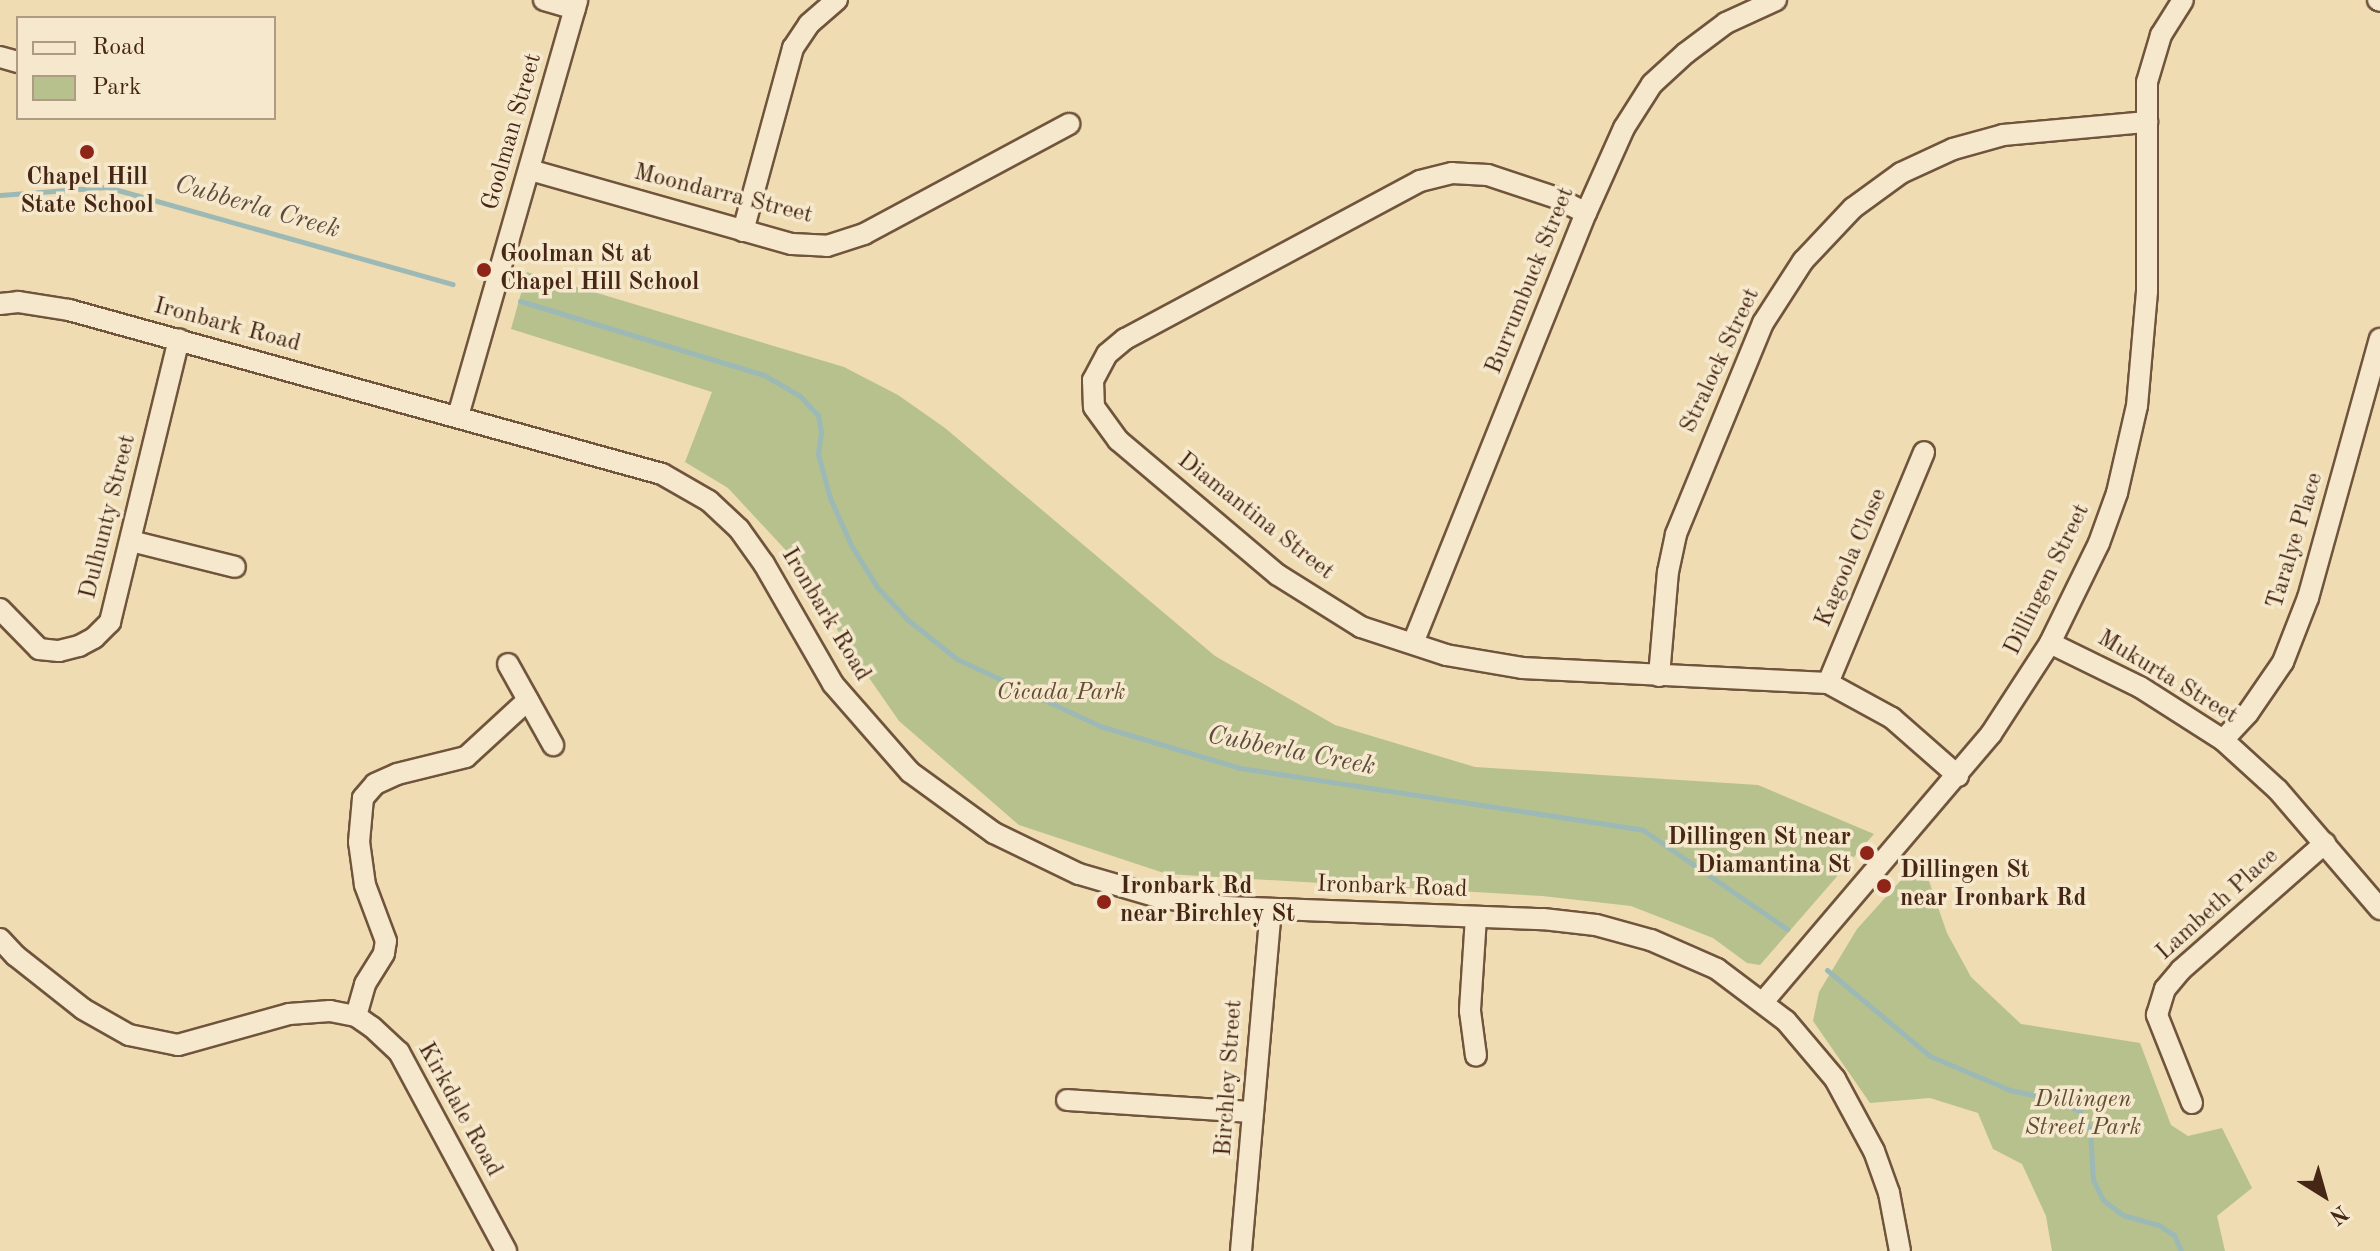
<!DOCTYPE html>
<html>
<head>
<meta charset="utf-8">
<style>
	body { margin:0 }
	#map { position:relative; width:2380px; height:1251px; overflow:hidden; background:#efdcb2; font-family:"Old Standard TT",serif }
	div>[style] { position:absolute }
	.green>* { inset:0; background:#b6c18e }
	.stream>* { height:5px; margin:-2.5px; padding:0 2.5px; transform-origin:2.5px; border-radius:2.5px; background:#9db9b6 }
	.roads { filter:drop-shadow(2px 0 #70543c) drop-shadow(-2px 0 #70543c) drop-shadow(0 2px #70543c) drop-shadow(0 -2px #70543c) }
	.minor>* { height:20px; margin:-10px; padding:0 10px; transform-origin:10px; border-radius:10px; background:#f5e8cd }
	.dots>* { width:22px; height:22px; translate:-50% -50%; box-sizing:border-box; border:4px solid #f5e8cd; border-radius:50% }
	span { translate:-50% -50%; white-space:nowrap; text-align:center; line-height:1.15; -webkit-text-stroke:7px #f5e8cd; paint-order:stroke }
	.street-label { font-size:24px; color:#462614 }
	.poi-label { font-size:24px; color:#462614; font-weight:700 }
	.left { translate:0 -50%; text-align:left }
	.right { translate:-100% -50%; text-align:right }
	.park-label { font-size:24px; color:#624d32; font-style:italic }
	.water-label { font-size:26px; color:#5c4b3c; font-style:italic }
	.legend { position:absolute; left:16px; top:16px; width:260px; height:104px; box-sizing:border-box; background:#f5e8cd; border:2px solid #af9a83; margin:0; padding:10px 14px; list-style:none; font-size:24px; color:#462614 }
	.legend li { display:flex; align-items:center; gap:16px; height:40px }
	.legend b { width:40px; border:2px solid #af9a83 }
	.north { position:absolute; left:2284px; top:1155px; width:80px; height:80px; -webkit-text-stroke:6px #f5e8cd; paint-order:stroke; rotate:143deg; font-size:22px; font-weight:700; line-height:32px; text-align:center; color:#462614 }
	.north::after { content:''; display:block; margin:auto; width:28px; height:36px; background:#462614; clip-path:polygon(50% 0,100% 100%,50% 72%,0 100%) }
</style>
</head>
<body>
<div id="map">
	<div class="green">
		<div style="clip-path:polygon(527px 272px,844px 367px,898px 395px,945px 428px,1215px 656px,1335px 725px,1475px 767px,1758px 785px,1874px 834px,1760px 965px,1747px 963px,1713px 938px,1631px 906px,1542px 896px,1167px 874px,1019px 825px,899px 721px,849px 649px,793px 558px,728px 488px,685px 462px,712px 392px,511px 329px)"></div>
		<div style="clip-path:polygon(1921px 858px,1947px 933px,1971px 977px,2021px 1024px,2140px 1043px,2171px 1125px,2188px 1136px,2222px 1128px,2252px 1188px,2217px 1216px,2225px 1251px,2052px 1251px,2046px 1216px,2022px 1164px,1993px 1149px,1978px 1113px,1930px 1098px,1870px 1103px,1813px 1021px,1819px 992px,1857px 929px)"></div>
	</div>
	<div class="stream">
		<div style="left:0;top:195px;width:107px;rotate:-4.3deg"></div>
		<div style="left:107px;top:187px;width:359px;rotate:15.7deg"></div>
		<div style="left:520px;top:301px;width:255px;rotate:16.9deg"></div>
		<div style="left:764px;top:375px;width:42px;rotate:30.3deg"></div>
		<div style="left:800px;top:396px;width:26px;rotate:47deg"></div>
		<div style="left:818px;top:415px;width:17px;rotate:80deg"></div>
		<div style="left:821px;top:432px;width:22px;rotate:98deg"></div>
		<div style="left:818px;top:454px;width:46px;rotate:74.7deg"></div>
		<div style="left:830px;top:498px;width:51px;rotate:65.9deg"></div>
		<div style="left:851px;top:545px;width:49px;rotate:58.2deg"></div>
		<div style="left:877px;top:587px;width:45px;rotate:46.8deg"></div>
		<div style="left:908px;top:620px;width:63px;rotate:38.5deg"></div>
		<div style="left:957px;top:659px;width:158px;rotate:25.1deg"></div>
		<div style="left:1100px;top:726px;width:146px;rotate:16.7deg"></div>
		<div style="left:1240px;top:768px;width:408px;rotate:8.7deg"></div>
		<div style="left:1643px;top:830px;width:175px;rotate:34.5deg"></div>
		<div style="left:1827px;top:970px;width:134px;rotate:39.9deg"></div>
		<div style="left:1930px;top:1056px;width:87px;rotate:23deg"></div>
		<div style="left:2010px;top:1090px;width:39px;rotate:12deg"></div>
		<div style="left:2048px;top:1098px;width:35px;rotate:22deg"></div>
		<div style="left:2080px;top:1111px;width:21px;rotate:62deg"></div>
		<div style="left:2090px;top:1130px;width:50px;rotate:86.6deg"></div>
		<div style="left:2093px;top:1180px;width:22px;rotate:63deg"></div>
		<div style="left:2103px;top:1200px;width:25px;rotate:37deg"></div>
		<div style="left:2123px;top:1215px;width:37px;rotate:16deg"></div>
		<div style="left:2159px;top:1225px;width:18px;rotate:34deg"></div>
		<div style="left:2174px;top:1235px;width:17px;rotate:66deg"></div>
	</div>
	<div class="roads">
		<div class="minor">
			<div style="left:544px;top:0;width:32px;rotate:16deg"></div>
			<div style="left:2378px;top:0;width:2px;rotate:27deg"></div>
			<div style="left:0;top:57px;width:19px;rotate:16deg"></div>
			<div style="left:530px;top:170px;width:272px;rotate:15.8deg"></div>
			<div style="left:792px;top:244px;width:35px;rotate:3deg"></div>
			<div style="left:827px;top:246px;width:39px;rotate:-18deg"></div>
			<div style="left:864px;top:234px;width:233px;rotate:-28.2deg"></div>
			<div style="left:1586px;top:213px;width:33px;rotate:-153deg"></div>
			<div style="left:1557px;top:198px;width:73px;rotate:-161.6deg"></div>
			<div style="left:1488px;top:175px;width:36px;rotate:-177deg"></div>
			<div style="left:1452px;top:173px;width:33px;rotate:166deg"></div>
			<div style="left:1420px;top:181px;width:335px;rotate:151.8deg"></div>
			<div style="left:1125px;top:339px;width:23px;rotate:140deg"></div>
			<div style="left:1107px;top:354px;width:30px;rotate:118deg"></div>
			<div style="left:1093px;top:380px;width:27px;rotate:88deg"></div>
			<div style="left:1094px;top:407px;width:41px;rotate:54deg"></div>
			<div style="left:1118px;top:440px;width:209px;rotate:40.2deg"></div>
			<div style="left:1278px;top:575px;width:98px;rotate:32.1deg"></div>
			<div style="left:1361px;top:627px;width:89px;rotate:18.2deg"></div>
			<div style="left:1446px;top:655px;width:77px;rotate:9.7deg"></div>
			<div style="left:1522px;top:668px;width:306px;rotate:2.8deg"></div>
			<div style="left:1828px;top:683px;width:73px;rotate:28.7deg"></div>
			<div style="left:1892px;top:718px;width:88px;rotate:41.3deg"></div>
			<div style="left:743px;top:231px;width:190px;rotate:-74.7deg"></div>
			<div style="left:793px;top:48px;width:29px;rotate:-56deg"></div>
			<div style="left:809px;top:24px;width:37px;rotate:-41deg"></div>
			<div style="left:0;top:304px;width:18px;rotate:-6deg"></div>
			<div style="left:18px;top:302px;width:52px;rotate:8.9deg"></div>
			<div style="left:69px;top:310px;width:615px;rotate:15.46deg"></div>
			<div style="left:662px;top:474px;width:54px;rotate:29.9deg"></div>
			<div style="left:709px;top:501px;width:41px;rotate:43deg"></div>
			<div style="left:739px;top:529px;width:43px;rotate:54.5deg"></div>
			<div style="left:764px;top:564px;width:138px;rotate:60.1deg"></div>
			<div style="left:833px;top:684px;width:117px;rotate:48.8deg"></div>
			<div style="left:910px;top:772px;width:104px;rotate:36deg"></div>
			<div style="left:994px;top:833px;width:94px;rotate:25.8deg"></div>
			<div style="left:1079px;top:874px;width:82px;rotate:16.2deg"></div>
			<div style="left:1158px;top:897px;width:69px;rotate:8.4deg"></div>
			<div style="left:1226px;top:907px;width:317px;rotate:2.2deg"></div>
			<div style="left:1543px;top:919px;width:53px;rotate:6.5deg"></div>
			<div style="left:1596px;top:925px;width:57px;rotate:15.3deg"></div>
			<div style="left:1651px;top:940px;width:72px;rotate:23.7deg"></div>
			<div style="left:1717px;top:969px;width:86px;rotate:37deg"></div>
			<div style="left:1786px;top:1021px;width:76px;rotate:49.8deg"></div>
			<div style="left:1835px;top:1079px;width:82px;rotate:61.6deg"></div>
			<div style="left:1874px;top:1151px;width:45px;rotate:70.3deg"></div>
			<div style="left:1889px;top:1193px;width:59px;rotate:79.3deg"></div>
			<div style="left:458px;top:416px;width:433px;rotate:-74deg"></div>
			<div style="left:131px;top:541px;width:107px;rotate:14deg"></div>
			<div style="left:0;top:609px;width:56px;rotate:45.7deg"></div>
			<div style="left:39px;top:649px;width:20px;rotate:6deg"></div>
			<div style="left:59px;top:651px;width:21px;rotate:-14deg"></div>
			<div style="left:79px;top:646px;width:17px;rotate:-28deg"></div>
			<div style="left:94px;top:638px;width:23px;rotate:-45deg"></div>
			<div style="left:110px;top:622px;width:291px;rotate:-76.3deg"></div>
			<div style="left:1413px;top:643px;width:463px;rotate:-68.1deg"></div>
			<div style="left:1586px;top:213px;width:93px;rotate:-65.9deg"></div>
			<div style="left:1624px;top:128px;width:52px;rotate:-57.5deg"></div>
			<div style="left:1652px;top:84px;width:46px;rotate:-42.4deg"></div>
			<div style="left:1686px;top:53px;width:50px;rotate:-36.9deg"></div>
			<div style="left:1726px;top:23px;width:55px;rotate:-24.7deg"></div>
			<div style="left:2050px;top:643px;width:100px;rotate:26.1deg"></div>
			<div style="left:2140px;top:687px;width:98px;rotate:32.6deg"></div>
			<div style="left:2223px;top:740px;width:74px;rotate:42.3deg"></div>
			<div style="left:2278px;top:790px;width:157px;rotate:49.4deg"></div>
			<div style="left:508px;top:664px;width:93px;rotate:60.9deg"></div>
			<div style="left:1659px;top:676px;width:104px;rotate:-85.1deg"></div>
			<div style="left:1668px;top:572px;width:39px;rotate:-78deg"></div>
			<div style="left:1676px;top:534px;width:228px;rotate:-67.6deg"></div>
			<div style="left:1763px;top:323px;width:74px;rotate:-57.2deg"></div>
			<div style="left:1803px;top:261px;width:73px;rotate:-46.7deg"></div>
			<div style="left:1853px;top:208px;width:59px;rotate:-36.1deg"></div>
			<div style="left:1901px;top:173px;width:57px;rotate:-24.8deg"></div>
			<div style="left:1953px;top:149px;width:52px;rotate:-15.6deg"></div>
			<div style="left:2003px;top:135px;width:145px;rotate:-5.2deg"></div>
			<div style="left:1828px;top:683px;width:250px;rotate:-67.4deg"></div>
			<div style="left:2223px;top:740px;width:37px;rotate:-47deg"></div>
			<div style="left:2248px;top:713px;width:62px;rotate:-55.5deg"></div>
			<div style="left:2283px;top:662px;width:69px;rotate:-68.7deg"></div>
			<div style="left:2308px;top:598px;width:269px;rotate:-74.5deg"></div>
			<div style="left:1476px;top:917px;width:94px;rotate:93.7deg"></div>
			<div style="left:1470px;top:1011px;width:45px;rotate:82.4deg"></div>
			<div style="left:0;top:939px;width:23px;rotate:47deg"></div>
			<div style="left:16px;top:956px;width:85px;rotate:38.3deg"></div>
			<div style="left:83px;top:1009px;width:53px;rotate:29.5deg"></div>
			<div style="left:129px;top:1035px;width:50px;rotate:11.5deg"></div>
			<div style="left:178px;top:1045px;width:115px;rotate:-15.6deg"></div>
			<div style="left:289px;top:1014px;width:41px;rotate:-4.2deg"></div>
			<div style="left:330px;top:1011px;width:26px;rotate:11deg"></div>
			<div style="left:356px;top:1016px;width:19px;rotate:35deg"></div>
			<div style="left:372px;top:1027px;width:37px;rotate:43deg"></div>
			<div style="left:399px;top:1052px;width:226px;rotate:61.7deg"></div>
			<div style="left:1763px;top:1002px;width:352px;rotate:-49.6deg"></div>
			<div style="left:1991px;top:734px;width:108px;rotate:-57deg"></div>
			<div style="left:2050px;top:643px;width:111px;rotate:-63.9deg"></div>
			<div style="left:2099px;top:543px;width:53px;rotate:-70.2deg"></div>
			<div style="left:2117px;top:493px;width:89px;rotate:-77.1deg"></div>
			<div style="left:2137px;top:406px;width:115px;rotate:-85deg"></div>
			<div style="left:2147px;top:291px;width:209px;rotate:-90deg"></div>
			<div style="left:2147px;top:82px;width:49px;rotate:-73.4deg"></div>
			<div style="left:2161px;top:35px;width:41px;rotate:-57.8deg"></div>
			<div style="left:356px;top:1016px;width:33px;rotate:-74deg"></div>
			<div style="left:365px;top:984px;width:36px;rotate:-58deg"></div>
			<div style="left:384px;top:953px;width:12px;rotate:-81deg"></div>
			<div style="left:386px;top:941px;width:60px;rotate:-110.6deg"></div>
			<div style="left:365px;top:885px;width:43px;rotate:-97.9deg"></div>
			<div style="left:359px;top:842px;width:44px;rotate:-84.8deg"></div>
			<div style="left:363px;top:798px;width:18px;rotate:-49deg"></div>
			<div style="left:375px;top:784px;width:24px;rotate:-24deg"></div>
			<div style="left:397px;top:774px;width:71px;rotate:-13.8deg"></div>
			<div style="left:466px;top:757px;width:84px;rotate:-42.6deg"></div>
			<div style="left:1067px;top:1100px;width:186px;rotate:3.7deg"></div>
			<div style="left:2192px;top:1103px;width:95px;rotate:-111.7deg"></div>
			<div style="left:2157px;top:1015px;width:27px;rotate:-73deg"></div>
			<div style="left:2165px;top:989px;width:25px;rotate:-50deg"></div>
			<div style="left:2181px;top:970px;width:192px;rotate:-41.4deg"></div>
			<div style="left:1241px;top:1251px;width:343px;rotate:-85deg"></div>
		</div>
	</div>
	<div class="dots">
		<div style="left:87px;top:152px;background:#8f2418"></div>
		<div style="left:484px;top:270px;background:#8f2418"></div>
		<div style="left:1867px;top:853px;background:#8f2418"></div>
		<div style="left:1884px;top:886px;background:#8f2418"></div>
		<div style="left:1104px;top:902px;background:#8f2418"></div>
	</div>
	<div class="street-label">
		<span style="left:513px;top:132px;rotate:-74deg">Goolman Street</span>
		<span style="left:723px;top:195px;rotate:14deg">Moondarra Street</span>
		<span style="left:1531px;top:281px;rotate:-68deg">Burrumbuck Street</span>
		<span style="left:227px;top:326px;rotate:15deg">Ironbark Road</span>
		<span style="left:1721px;top:361px;rotate:-65deg">Stralock Street</span>
		<span style="left:109px;top:517px;rotate:-76deg">Dulhunty Street</span>
		<span style="left:1255px;top:517px;rotate:38deg">Diamantina Street</span>
		<span style="left:2296px;top:541px;rotate:-73deg">Taralye Place</span>
		<span style="left:1852px;top:558px;rotate:-67deg">Kagoola Close</span>
		<span style="left:2048px;top:580px;rotate:-64deg">Dillingen Street</span>
		<span style="left:825px;top:615px;rotate:59deg">Ironbark Road</span>
		<span style="left:2167px;top:678px;rotate:31deg">Mukurta Street</span>
		<span style="left:1392px;top:888px;rotate:2deg">Ironbark Road</span>
		<span style="left:2218px;top:905px;rotate:-42deg">Lambeth Place</span>
		<span style="left:1230px;top:1078px;rotate:-86deg">Birchley Street</span>
		<span style="left:459px;top:1110px;rotate:61deg">Kirkdale Road</span>
	</div>
	<div class="poi-label">
		<span style="left:87px;top:193px">Chapel Hill<br>State School</span>
		<span class="left" style="left:500px;top:270px">Goolman St at<br>Chapel Hill School</span>
		<span class="right" style="left:1851px;top:853px">Dillingen St near<br>Diamantina St</span>
		<span class="left" style="left:1900px;top:886px">Dillingen St<br>near Ironbark Rd</span>
		<span class="left" style="left:1120px;top:902px">Ironbark Rd<br>near Birchley St</span>
	</div>
	<div class="park-label">
		<span style="left:1061px;top:694px">Cicada Park</span>
		<span style="left:2083px;top:1115px">Dillingen<br>Street Park</span>
	</div>
	<div class="water-label">
		<span style="left:257px;top:208px;rotate:16deg">Cubberla Creek</span>
		<span style="left:1291px;top:752px;rotate:11deg">Cubberla Creek</span>
	</div>
	<ul class="legend">
	<li><b style="height:10px;background:#f5e8cd"></b>Road</li>
	<li><b style="height:22px;background:#b6c18e"></b>Park</li>
	</ul>
	<div class="north">N</div>
</div>
</body>
</html>
